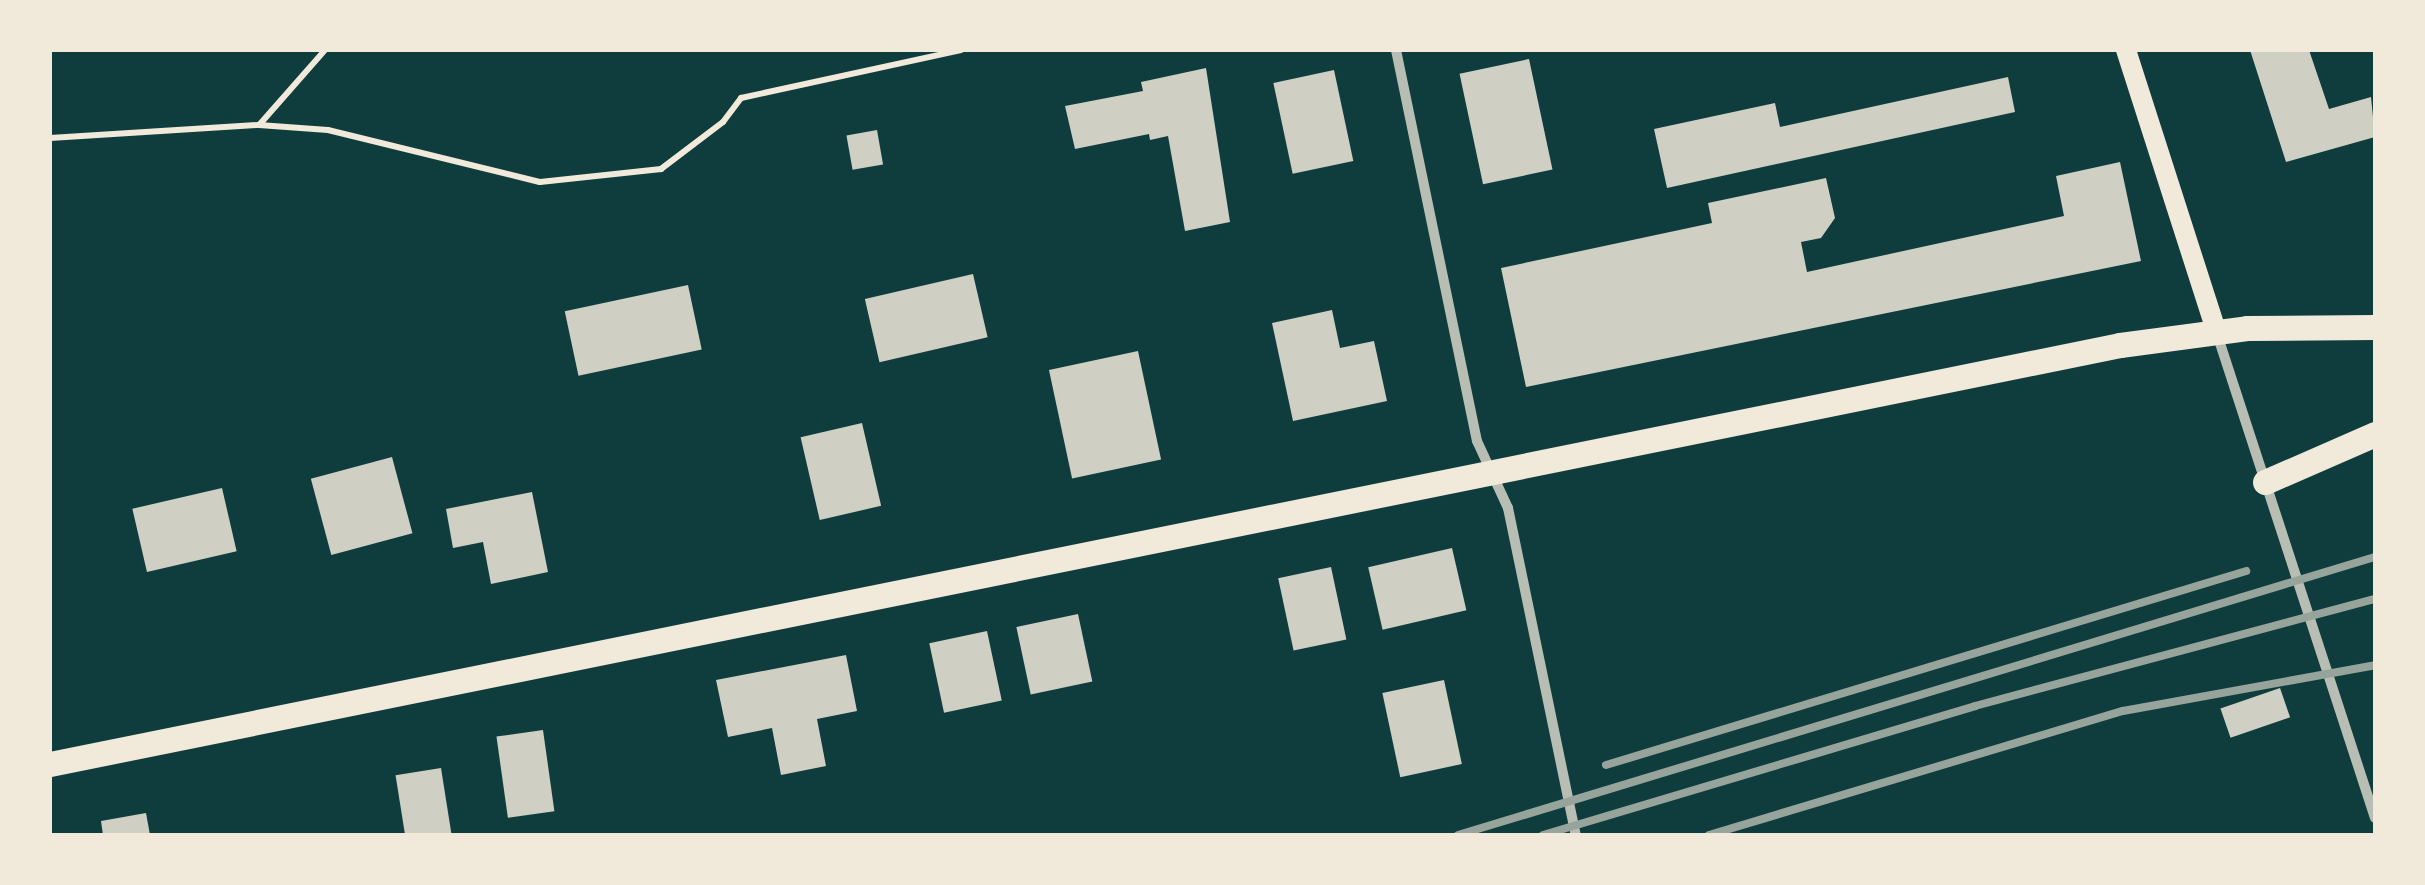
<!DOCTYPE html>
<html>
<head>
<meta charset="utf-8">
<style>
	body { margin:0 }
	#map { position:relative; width:2425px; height:885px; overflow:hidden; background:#0f3d3e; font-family:Arial,sans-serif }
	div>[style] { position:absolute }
	.building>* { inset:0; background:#cfcfc3; transform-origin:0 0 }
	.path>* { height:6px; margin:-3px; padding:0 3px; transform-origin:3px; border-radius:3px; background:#f1e9da }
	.minor>* { height:10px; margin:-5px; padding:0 5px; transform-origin:5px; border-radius:5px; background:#b8beb3 }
	.secondary>* { height:20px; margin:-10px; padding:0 10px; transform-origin:10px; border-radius:10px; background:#f1e9da }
	.primary>* { height:25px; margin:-12.5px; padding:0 12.5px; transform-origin:12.5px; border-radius:12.5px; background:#f1e9da }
	.rail>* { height:8px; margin:-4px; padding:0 4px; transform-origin:4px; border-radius:4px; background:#97a49c }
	span { translate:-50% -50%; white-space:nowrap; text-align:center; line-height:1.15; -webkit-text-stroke:8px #f1e9da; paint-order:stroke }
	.frame { position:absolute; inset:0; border:52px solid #f1e9da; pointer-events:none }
</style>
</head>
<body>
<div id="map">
	<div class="building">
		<div style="clip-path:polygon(2250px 50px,2309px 50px,2329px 109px,2371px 97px,2375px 137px,2286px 162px)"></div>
		<div style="left:1529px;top:59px;width:113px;height:71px;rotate:78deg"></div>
		<div style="clip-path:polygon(1206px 68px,1230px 222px,1185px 231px,1168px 136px,1150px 140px,1149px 134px,1075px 149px,1065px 106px,1143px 91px,1141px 82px)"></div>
		<div style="left:1334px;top:70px;width:93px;height:62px;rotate:78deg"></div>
		<div style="clip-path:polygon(2008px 77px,2015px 112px,1667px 188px,1654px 129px,1775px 103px,1780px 127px)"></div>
		<div style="left:877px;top:130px;width:35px;height:31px;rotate:80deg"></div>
		<div style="clip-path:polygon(2120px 162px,2141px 261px,1526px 387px,1501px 268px,1712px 223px,1708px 203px,1826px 178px,1835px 218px,1821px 238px,1801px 242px,1807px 272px,2064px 216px,2056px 176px)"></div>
		<div style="left:973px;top:274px;width:65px;height:111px;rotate:77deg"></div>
		<div style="left:688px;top:285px;width:66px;height:126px;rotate:78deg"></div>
		<div style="clip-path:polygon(1332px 310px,1340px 348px,1374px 341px,1387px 401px,1293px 421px,1272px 323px)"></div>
		<div style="left:1138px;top:351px;width:111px;height:91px;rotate:78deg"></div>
		<div style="left:862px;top:423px;width:85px;height:63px;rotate:77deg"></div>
		<div style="left:392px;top:457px;width:79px;height:84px;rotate:75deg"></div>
		<div style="left:222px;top:488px;width:65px;height:92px;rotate:77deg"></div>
		<div style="clip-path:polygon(532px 492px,548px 572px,491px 584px,483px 542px,453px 548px,446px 509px)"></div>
		<div style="left:1452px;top:548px;width:64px;height:86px;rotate:77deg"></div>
		<div style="left:1331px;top:567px;width:74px;height:54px;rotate:78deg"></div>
		<div style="left:1078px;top:614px;width:69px;height:63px;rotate:78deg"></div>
		<div style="left:987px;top:631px;width:71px;height:59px;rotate:78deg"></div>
		<div style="clip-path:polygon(846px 655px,857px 711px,817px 719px,826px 766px,781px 775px,772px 728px,728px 737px,716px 680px)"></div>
		<div style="left:1444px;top:680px;width:86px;height:63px;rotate:78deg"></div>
		<div style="left:2280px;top:688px;width:31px;height:63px;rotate:71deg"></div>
		<div style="left:543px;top:730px;width:82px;height:47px;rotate:82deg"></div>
		<div style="left:441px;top:768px;width:68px;height:46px;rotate:81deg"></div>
		<div style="clip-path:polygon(146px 813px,150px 835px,103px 835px,101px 821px)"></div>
	</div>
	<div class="path">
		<div style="left:260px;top:124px;width:98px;rotate:-48.7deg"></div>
		<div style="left:50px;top:138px;width:209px;rotate:-3.6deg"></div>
		<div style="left:259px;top:125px;width:69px;rotate:4.1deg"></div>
		<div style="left:328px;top:130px;width:218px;rotate:13.8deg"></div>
		<div style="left:540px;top:182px;width:122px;rotate:-6.1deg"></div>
		<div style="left:661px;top:169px;width:78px;rotate:-37.2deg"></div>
		<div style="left:723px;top:122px;width:30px;rotate:-53deg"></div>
		<div style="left:741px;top:98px;width:225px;rotate:-12.3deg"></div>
	</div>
	<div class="minor">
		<div style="left:1396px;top:50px;width:399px;rotate:78.3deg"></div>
		<div style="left:1477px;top:441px;width:74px;rotate:65.2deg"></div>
		<div style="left:1508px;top:508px;width:334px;rotate:78.3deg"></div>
		<div style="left:2217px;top:334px;width:509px;rotate:71.92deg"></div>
	</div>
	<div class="secondary">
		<div style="left:2126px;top:50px;width:294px;rotate:72.2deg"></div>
	</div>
	<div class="primary">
		<div style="left:2265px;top:482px;width:120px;rotate:-23.6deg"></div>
		<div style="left:50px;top:764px;width:2112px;rotate:-11.44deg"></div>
		<div style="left:2120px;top:345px;width:128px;rotate:-7.6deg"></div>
		<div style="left:2247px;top:328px;width:128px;rotate:-0.4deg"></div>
	</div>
	<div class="rail">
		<div style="left:1606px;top:765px;width:669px;rotate:-16.86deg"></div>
		<div style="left:1458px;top:835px;width:958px;rotate:-16.87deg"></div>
		<div style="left:1543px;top:835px;width:451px;rotate:-16.6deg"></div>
		<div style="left:1975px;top:706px;width:414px;rotate:-15deg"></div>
		<div style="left:1709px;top:835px;width:432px;rotate:-16.7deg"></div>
		<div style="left:2123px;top:711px;width:256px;rotate:-10.3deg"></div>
	</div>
	<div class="frame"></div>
</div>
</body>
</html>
